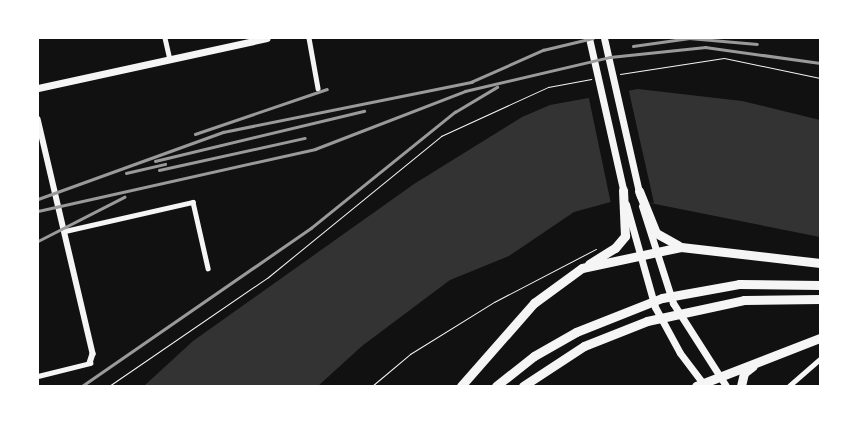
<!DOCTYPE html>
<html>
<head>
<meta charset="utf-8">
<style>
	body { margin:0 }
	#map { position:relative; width:858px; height:424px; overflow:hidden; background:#111; font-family:Lato,sans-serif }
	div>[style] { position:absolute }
	.water>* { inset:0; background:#333 }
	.pier>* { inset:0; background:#111 }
	.path>* { height:1px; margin:-0.5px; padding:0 0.5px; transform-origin:0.5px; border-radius:0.5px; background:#f5f5f5 }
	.minor>* { height:4.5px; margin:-2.25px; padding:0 2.25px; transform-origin:2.25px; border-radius:2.25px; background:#f5f5f5 }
	.tertiary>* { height:5.5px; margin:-2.75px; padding:0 2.75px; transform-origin:2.75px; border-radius:2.75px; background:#f5f5f5 }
	.secondary>* { height:7px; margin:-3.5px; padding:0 3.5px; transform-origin:3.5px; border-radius:3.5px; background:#f5f5f5 }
	.motorway>* { height:9px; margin:-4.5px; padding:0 4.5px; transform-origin:4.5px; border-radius:4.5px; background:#f5f5f5 }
	.rail>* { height:2.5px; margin:-1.25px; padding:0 1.25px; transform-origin:1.25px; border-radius:1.25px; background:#9a9a9a }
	span { translate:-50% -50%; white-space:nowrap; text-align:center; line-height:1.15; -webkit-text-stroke:4.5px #fff; paint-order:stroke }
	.frame { position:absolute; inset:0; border:39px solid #fff; pointer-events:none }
</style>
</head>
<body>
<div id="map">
	<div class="water">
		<div style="clip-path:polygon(638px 89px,742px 101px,820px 120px,820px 237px,625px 198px,574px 212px,509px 256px,450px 280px,362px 346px,318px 386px,144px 386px,193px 341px,414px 184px,522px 117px,550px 105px)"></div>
	</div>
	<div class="pier">
		<div style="clip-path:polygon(628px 87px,654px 203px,625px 200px,611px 204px,588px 94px)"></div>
	</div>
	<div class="path">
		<div style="left:620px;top:74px;width:105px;rotate:-8.7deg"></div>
		<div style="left:724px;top:58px;width:98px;rotate:11.8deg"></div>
		<div style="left:109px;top:386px;width:191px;rotate:-34.4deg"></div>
		<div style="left:267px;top:278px;width:225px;rotate:-39.2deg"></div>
		<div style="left:441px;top:136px;width:118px;rotate:-24.6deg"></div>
		<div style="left:548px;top:87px;width:44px;rotate:-10.5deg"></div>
		<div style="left:372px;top:386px;width:50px;rotate:-40.1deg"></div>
		<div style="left:410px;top:354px;width:99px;rotate:-31.8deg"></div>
		<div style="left:494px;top:302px;width:115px;rotate:-27.5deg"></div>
	</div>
	<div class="minor">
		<div style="left:165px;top:38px;width:22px;rotate:77deg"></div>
		<div style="left:309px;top:38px;width:51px;rotate:79.8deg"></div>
		<div style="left:65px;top:231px;width:131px;rotate:-12.8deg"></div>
		<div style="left:193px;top:202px;width:68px;rotate:77.2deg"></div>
		<div style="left:38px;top:376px;width:54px;rotate:-14deg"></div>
		<div style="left:789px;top:386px;width:41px;rotate:-41.1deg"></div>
	</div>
	<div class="tertiary">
		<div style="left:38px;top:119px;width:241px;rotate:76.8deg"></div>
		<div style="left:93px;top:354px;width:9px;rotate:108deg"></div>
	</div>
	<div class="secondary">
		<div style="left:589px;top:38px;width:159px;rotate:77.3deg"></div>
		<div style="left:604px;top:38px;width:162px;rotate:77.2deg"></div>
		<div style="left:38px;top:88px;width:234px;rotate:-12.3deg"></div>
		<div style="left:626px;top:204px;width:107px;rotate:74.3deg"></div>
		<div style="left:655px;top:307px;width:52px;rotate:61.5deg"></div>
		<div style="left:680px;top:353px;width:41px;rotate:52.9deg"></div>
		<div style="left:642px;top:206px;width:102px;rotate:72.3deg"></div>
		<div style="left:673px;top:303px;width:98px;rotate:57.4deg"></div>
	</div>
	<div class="motorway">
		<div style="left:639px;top:191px;width:45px;rotate:68deg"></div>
		<div style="left:656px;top:233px;width:26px;rotate:29deg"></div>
		<div style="left:589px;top:264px;width:31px;rotate:-32deg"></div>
		<div style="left:615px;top:248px;width:16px;rotate:-50deg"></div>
		<div style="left:625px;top:236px;width:46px;rotate:-92.5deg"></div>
		<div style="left:461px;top:386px;width:111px;rotate:-48.7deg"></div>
		<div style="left:534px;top:303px;width:59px;rotate:-36.1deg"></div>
		<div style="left:582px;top:268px;width:101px;rotate:-12deg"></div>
		<div style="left:681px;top:247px;width:140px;rotate:6.6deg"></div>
		<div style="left:496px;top:386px;width:48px;rotate:-38.3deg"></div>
		<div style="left:534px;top:356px;width:48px;rotate:-29.7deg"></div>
		<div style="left:576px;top:332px;width:92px;rotate:-21.6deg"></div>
		<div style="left:662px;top:298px;width:78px;rotate:-10.3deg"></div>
		<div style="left:739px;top:284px;width:81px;rotate:0.7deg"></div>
		<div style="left:523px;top:386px;width:73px;rotate:-33.3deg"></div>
		<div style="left:584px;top:346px;width:68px;rotate:-21.6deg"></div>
		<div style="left:647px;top:321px;width:99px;rotate:-12.2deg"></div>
		<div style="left:744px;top:300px;width:76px;rotate:-0.8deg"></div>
		<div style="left:696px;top:386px;width:133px;rotate:-21.2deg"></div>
		<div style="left:741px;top:386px;width:13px;rotate:-77deg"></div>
		<div style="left:744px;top:373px;width:11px;rotate:-38deg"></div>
	</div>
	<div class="rail">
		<div style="left:633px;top:46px;width:57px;rotate:-8.1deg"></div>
		<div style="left:689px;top:38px;width:68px;rotate:5deg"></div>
		<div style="left:471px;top:82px;width:79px;rotate:-24deg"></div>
		<div style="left:543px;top:50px;width:51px;rotate:-13.5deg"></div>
		<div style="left:195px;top:134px;width:139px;rotate:-18.8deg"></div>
		<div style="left:155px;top:161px;width:215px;rotate:-13.5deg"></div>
		<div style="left:159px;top:170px;width:149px;rotate:-12.4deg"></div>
		<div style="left:126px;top:173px;width:40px;rotate:-13deg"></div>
		<div style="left:38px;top:199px;width:197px;rotate:-19.9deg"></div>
		<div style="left:223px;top:132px;width:254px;rotate:-11.4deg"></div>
		<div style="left:38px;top:211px;width:284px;rotate:-12.6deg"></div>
		<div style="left:315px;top:149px;width:161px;rotate:-21.1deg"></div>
		<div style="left:465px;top:91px;width:149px;rotate:-13.2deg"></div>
		<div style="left:610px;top:57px;width:96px;rotate:-6deg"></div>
		<div style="left:705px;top:47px;width:116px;rotate:7.9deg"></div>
		<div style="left:38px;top:241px;width:97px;rotate:-27.1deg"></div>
		<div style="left:82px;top:386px;width:278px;rotate:-34.6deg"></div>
		<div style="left:311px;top:228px;width:185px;rotate:-38.9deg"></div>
		<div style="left:455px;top:112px;width:49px;rotate:-30.8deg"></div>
	</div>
	<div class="frame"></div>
</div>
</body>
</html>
